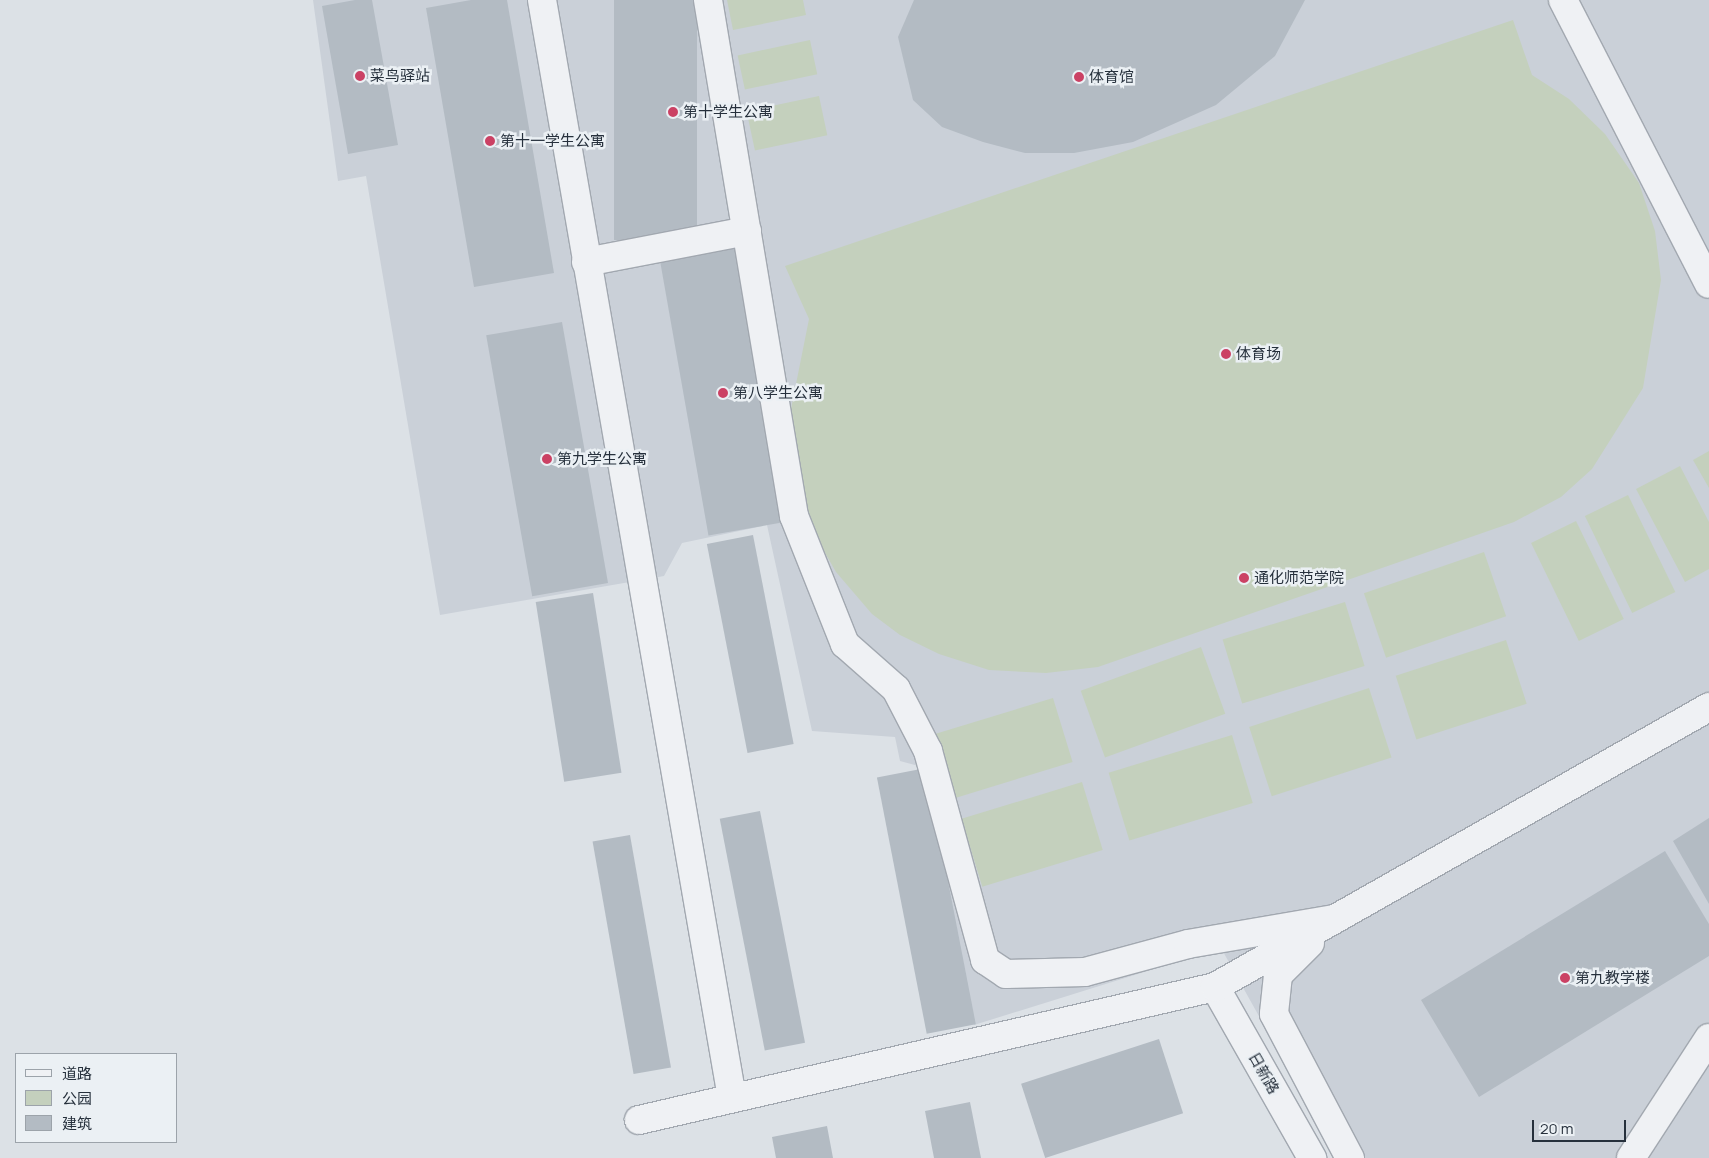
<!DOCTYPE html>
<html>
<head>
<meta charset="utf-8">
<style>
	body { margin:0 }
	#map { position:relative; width:1709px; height:1158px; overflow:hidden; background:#dce1e6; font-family:Manrope,"Noto Sans SC",sans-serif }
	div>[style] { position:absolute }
	.built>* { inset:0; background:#cad0d8 }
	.green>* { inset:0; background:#c4d0bd; transform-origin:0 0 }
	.building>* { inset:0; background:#b3bbc3; transform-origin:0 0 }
	.roads { filter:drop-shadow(1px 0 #a2a8b0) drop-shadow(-1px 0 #a2a8b0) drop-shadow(0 1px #a2a8b0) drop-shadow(0 -1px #a2a8b0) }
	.minor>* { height:28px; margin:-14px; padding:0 14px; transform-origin:14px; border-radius:14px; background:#eff1f4 }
	.dots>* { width:14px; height:14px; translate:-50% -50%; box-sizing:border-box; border:2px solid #ebf0f4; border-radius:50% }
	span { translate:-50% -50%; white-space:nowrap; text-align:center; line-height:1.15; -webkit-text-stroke:5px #ebf0f4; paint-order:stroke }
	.poi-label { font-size:15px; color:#26303c }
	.left { translate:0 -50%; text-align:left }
	.street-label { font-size:15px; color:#26303c }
	.legend { position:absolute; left:15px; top:1053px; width:162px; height:90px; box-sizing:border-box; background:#ebf0f4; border:1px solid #9ca3aa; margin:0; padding:6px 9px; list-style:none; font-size:15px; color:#26303c }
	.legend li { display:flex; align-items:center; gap:10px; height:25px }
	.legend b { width:25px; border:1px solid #9ca3aa }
	.scale { position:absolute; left:1532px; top:1120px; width:94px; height:22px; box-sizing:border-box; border:2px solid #26303c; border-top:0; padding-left:6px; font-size:15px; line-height:18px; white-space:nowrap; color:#26303c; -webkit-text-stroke:4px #ebf0f4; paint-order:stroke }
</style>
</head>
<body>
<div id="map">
	<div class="built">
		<div style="clip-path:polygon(313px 0,1709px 0,1709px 1158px,1338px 1158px,1221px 948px,974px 1025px,926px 768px,900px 761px,895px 737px,812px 731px,767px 525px,682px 543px,664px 576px,440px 615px,366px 176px,338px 181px)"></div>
	</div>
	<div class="green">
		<div style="clip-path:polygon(727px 0,803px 0,806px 15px,733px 30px)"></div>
		<div style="clip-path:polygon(1513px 20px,1532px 75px,1569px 99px,1605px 134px,1639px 183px,1655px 231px,1661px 280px,1643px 388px,1592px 469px,1561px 497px,1514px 522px,1098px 667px,1046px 673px,989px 670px,939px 654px,900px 635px,872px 614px,836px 572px,813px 532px,797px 484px,787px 429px,809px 319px,785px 266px)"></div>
		<div style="left:810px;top:40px;width:35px;height:74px;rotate:78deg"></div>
		<div style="left:819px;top:96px;width:40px;height:74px;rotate:78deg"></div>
		<div style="clip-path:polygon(1709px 451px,1709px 488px,1693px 460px)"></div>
		<div style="clip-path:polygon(1680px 466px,1709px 522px,1709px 569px,1685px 582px,1636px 489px)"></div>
		<div style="left:1628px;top:495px;width:108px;height:48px;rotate:64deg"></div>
		<div style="left:1576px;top:521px;width:109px;height:50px;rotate:64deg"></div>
		<div style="left:1484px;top:552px;width:68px;height:127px;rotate:71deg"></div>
		<div style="left:1345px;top:602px;width:67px;height:128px;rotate:73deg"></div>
		<div style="left:1506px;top:640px;width:67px;height:116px;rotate:72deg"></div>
		<div style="left:1201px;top:647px;width:71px;height:128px;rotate:70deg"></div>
		<div style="left:1369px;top:688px;width:73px;height:126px;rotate:72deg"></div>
		<div style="left:1053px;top:698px;width:67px;height:126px;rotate:73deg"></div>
		<div style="left:1232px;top:735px;width:71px;height:129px;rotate:73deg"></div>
		<div style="left:1082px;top:782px;width:71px;height:126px;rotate:73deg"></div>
	</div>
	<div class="building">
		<div style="clip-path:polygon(355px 0,372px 0,398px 145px,348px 154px,322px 6px)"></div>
		<div style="clip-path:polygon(471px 0,507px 0,554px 273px,474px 287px,426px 8px)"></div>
		<div style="left:614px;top:0;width:83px;height:240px"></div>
		<div style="clip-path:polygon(914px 0,1305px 0,1275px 56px,1216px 105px,1133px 142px,1074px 153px,1025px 153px,983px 142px,942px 127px,913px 100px,898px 37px)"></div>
		<div style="left:738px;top:248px;width:278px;height:79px;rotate:80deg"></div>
		<div style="left:562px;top:322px;width:265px;height:77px;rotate:80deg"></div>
		<div style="left:753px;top:535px;width:213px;height:47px;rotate:79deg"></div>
		<div style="left:593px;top:593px;width:182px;height:58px;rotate:81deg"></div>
		<div style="left:926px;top:768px;width:261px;height:50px;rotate:79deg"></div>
		<div style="left:760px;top:811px;width:236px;height:41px;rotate:79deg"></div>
		<div style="clip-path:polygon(1709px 818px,1709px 904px,1673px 841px)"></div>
		<div style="left:630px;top:835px;width:236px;height:38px;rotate:80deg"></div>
		<div style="clip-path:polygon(1665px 851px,1709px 924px,1709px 956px,1479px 1097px,1421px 1000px)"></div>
		<div style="left:1159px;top:1039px;width:78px;height:145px;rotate:72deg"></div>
		<div style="clip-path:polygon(970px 1102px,981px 1158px,934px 1158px,925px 1111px)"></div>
		<div style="clip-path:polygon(827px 1126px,833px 1158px,776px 1158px,772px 1137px)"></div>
	</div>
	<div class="roads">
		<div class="minor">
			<div style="left:542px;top:0;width:1114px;rotate:80.18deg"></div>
			<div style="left:708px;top:0;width:523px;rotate:80.54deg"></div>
			<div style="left:794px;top:516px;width:138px;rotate:68.3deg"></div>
			<div style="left:845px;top:644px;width:68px;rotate:41.4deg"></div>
			<div style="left:896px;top:689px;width:70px;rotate:62.7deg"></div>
			<div style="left:928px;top:751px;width:217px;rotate:74.7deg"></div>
			<div style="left:985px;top:960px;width:25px;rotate:34deg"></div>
			<div style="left:1006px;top:974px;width:79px;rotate:-1.5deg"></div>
			<div style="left:1085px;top:972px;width:107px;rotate:-15.2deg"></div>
			<div style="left:1188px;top:944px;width:148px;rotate:-9.7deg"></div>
			<div style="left:1563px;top:0;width:319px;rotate:62.8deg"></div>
			<div style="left:586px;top:262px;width:164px;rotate:-10.9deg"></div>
			<div style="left:1310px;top:943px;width:45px;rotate:135deg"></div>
			<div style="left:1278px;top:975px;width:39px;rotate:96deg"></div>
			<div style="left:1274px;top:1014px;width:163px;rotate:62.2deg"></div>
			<div style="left:1215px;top:987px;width:197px;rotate:60.4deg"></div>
			<div style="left:639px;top:1120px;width:591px;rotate:-13deg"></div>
			<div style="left:1215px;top:987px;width:568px;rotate:-29.54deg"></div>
			<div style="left:1631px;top:1158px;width:143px;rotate:-57deg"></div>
		</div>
	</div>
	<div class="dots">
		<div style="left:360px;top:76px;background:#cb4164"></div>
		<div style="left:1079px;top:77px;background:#cb4164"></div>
		<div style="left:673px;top:112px;background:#cb4164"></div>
		<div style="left:490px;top:141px;background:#cb4164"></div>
		<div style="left:1226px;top:354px;background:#cb4164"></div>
		<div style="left:723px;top:393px;background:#cb4164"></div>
		<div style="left:547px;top:459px;background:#cb4164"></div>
		<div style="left:1244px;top:578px;background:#cb4164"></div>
		<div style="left:1565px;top:978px;background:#cb4164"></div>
	</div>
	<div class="poi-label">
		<span class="left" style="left:370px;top:76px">菜鸟驿站</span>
		<span class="left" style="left:1089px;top:77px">体育馆</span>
		<span class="left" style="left:683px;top:112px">第十学生公寓</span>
		<span class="left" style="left:500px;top:141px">第十一学生公寓</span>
		<span class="left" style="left:1236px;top:354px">体育场</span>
		<span class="left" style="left:733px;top:393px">第八学生公寓</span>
		<span class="left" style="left:557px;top:459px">第九学生公寓</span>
		<span class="left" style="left:1254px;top:578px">通化师范学院</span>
		<span class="left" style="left:1575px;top:978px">第九教学楼</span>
	</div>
	<div class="street-label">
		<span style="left:1264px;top:1073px;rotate:60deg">日新路</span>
	</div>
	<ul class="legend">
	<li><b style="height:6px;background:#eff1f4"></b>道路</li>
	<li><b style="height:14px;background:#c4d0bd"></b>公园</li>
	<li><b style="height:14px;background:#b3bbc3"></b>建筑</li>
	</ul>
	<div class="scale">20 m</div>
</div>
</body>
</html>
